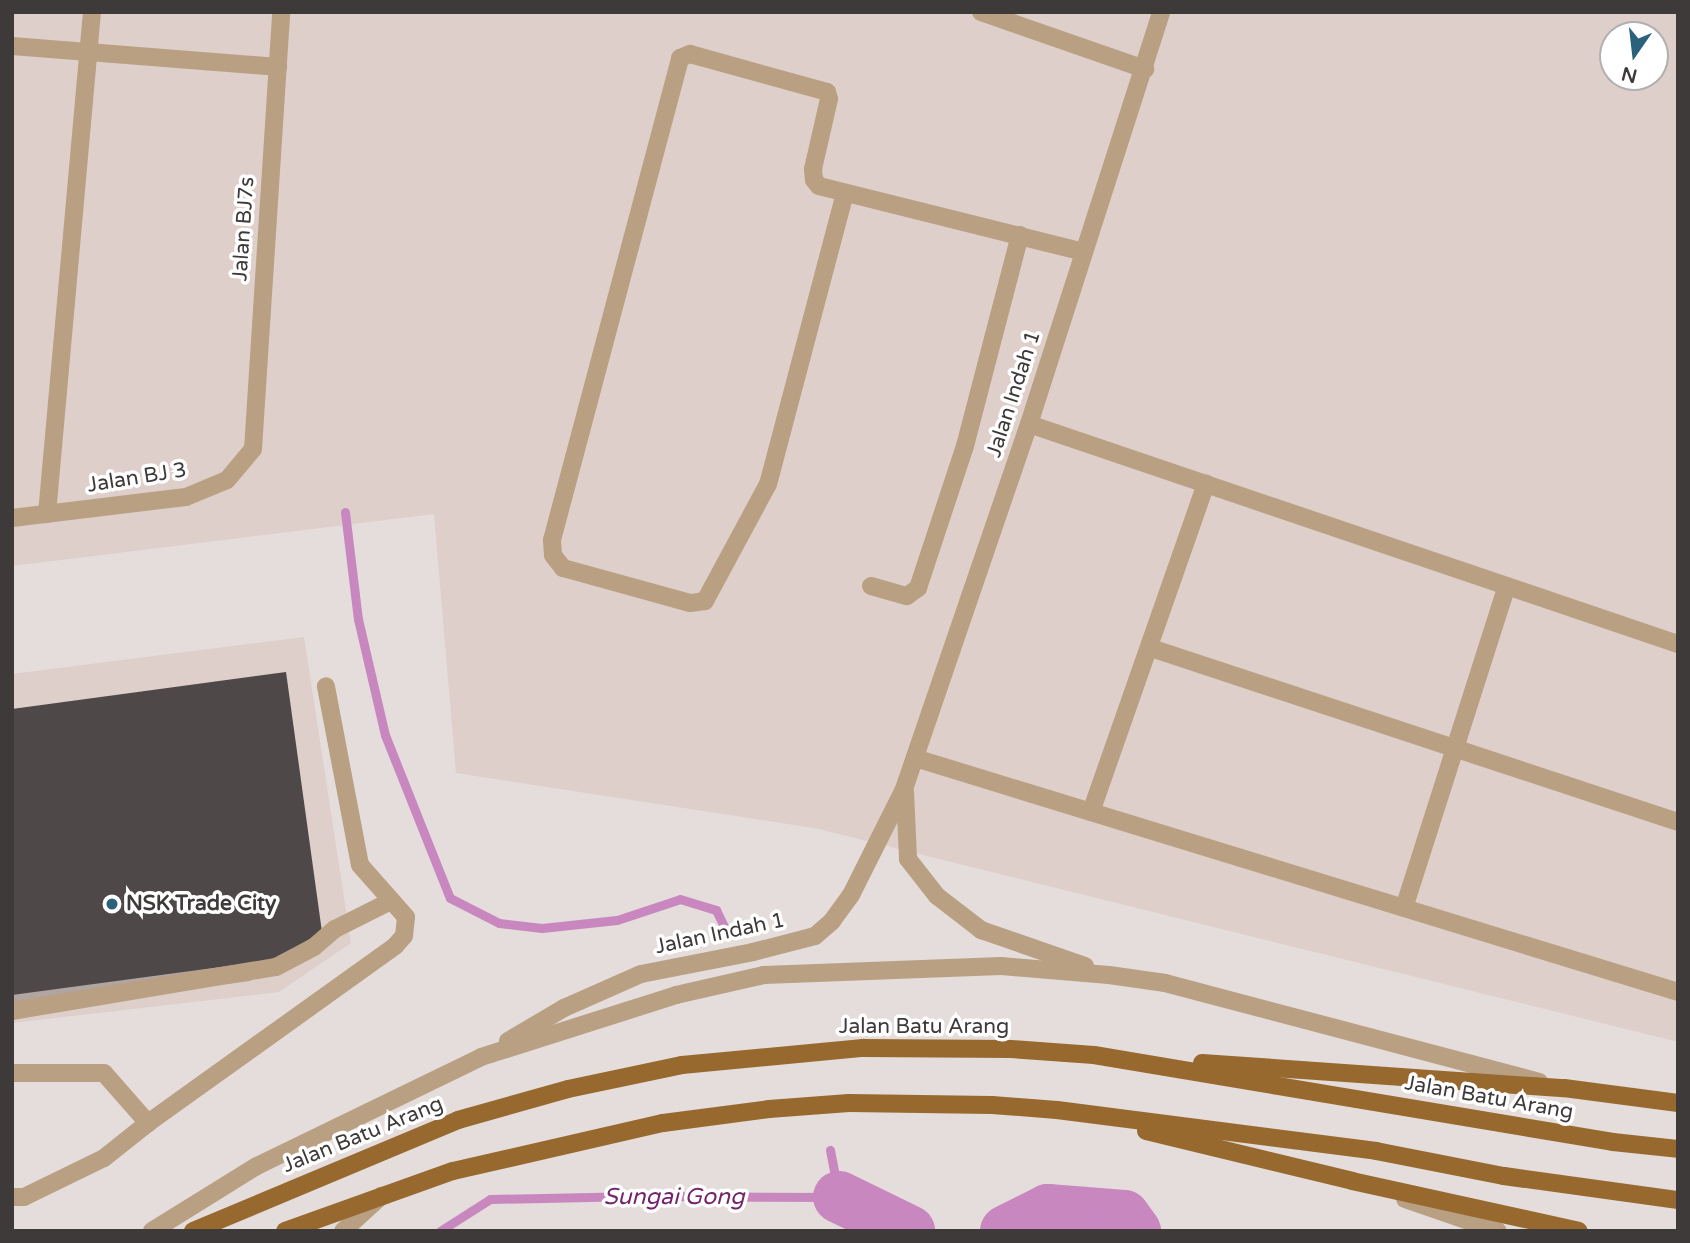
<!DOCTYPE html>
<html>
<head>
<meta charset="utf-8">
<style>
	body { margin:0 }
	#map { position:relative; width:1690px; height:1243px; overflow:hidden; background:#e4dddb; font-family:"Varela Round",sans-serif }
	div>[style] { position:absolute }
	.built>* { inset:0; background:#decfca }
	.shadow>* { inset:0; background:#0003 }
	.stream>* { height:9px; margin:-4.5px; padding:0 4.5px; transform-origin:4.5px; border-radius:4.5px; background:#c987c0 }
	.river>* { height:52px; margin:-26px; padding:0 26px; transform-origin:26px; border-radius:26px; background:#c987c0 }
	.building>* { inset:0; background:#4e4849 }
	.minor>* { height:18px; margin:-9px; padding:0 9px; transform-origin:9px; border-radius:9px; background:#b9a083 }
	.major>* { height:18px; margin:-9px; padding:0 9px; transform-origin:9px; border-radius:9px; background:#97692f }
	.dots>* { width:19px; height:19px; translate:-50% -50%; box-sizing:border-box; border:4px solid #fff; border-radius:50% }
	span { translate:-50% -50%; white-space:nowrap; text-align:center; line-height:1.15; -webkit-text-stroke:7px #fff; paint-order:stroke }
	.street-label { font-size:21px; color:#3d3a39 }
	.poi-label { font-size:21px; color:#3d3a39; font-weight:700 }
	.left { translate:0 -50%; text-align:left }
	.water-label { font-size:23px; color:#73256c; font-style:italic }
	.frame { position:absolute; inset:0; border:14px solid #3d3a39; pointer-events:none }
	.north { position:absolute; left:1599px; top:21px; width:70px; height:70px; box-sizing:border-box; background:#fff; border:2px solid #b1b0b0; border-radius:50%; rotate:194deg; font-size:19px; font-weight:700; line-height:28px; text-align:center; color:#3d3a39 }
	.north::after { content:''; display:block; margin:auto; width:24px; height:32px; background:#2b617c; clip-path:polygon(50% 0,100% 100%,50% 72%,0 100%) }
</style>
</head>
<body>
<div id="map">
	<div class="built">
		<div style="clip-path:polygon(evenodd,12px 12px,1678px 12px,1678px 1042px,814px 828px,456px 773px,434px 514px,12px 566px,12px 12px,1613px 35px,1655px 35px,1655px 77px,1613px 77px,1613px 35px)"></div>
		<div style="clip-path:polygon(304px 637px,351px 943px,279px 992px,12px 1023px,12px 674px)"></div>
	</div>
	<div class="shadow">
		<div style="clip-path:polygon(12px 711px,320px 931px,298px 953px,250px 981px,12px 1013px)"></div>
	</div>
	<div class="stream">
		<div style="left:345px;top:512px;width:108px;rotate:83.1deg"></div>
		<div style="left:358px;top:619px;width:119px;rotate:76.9deg"></div>
		<div style="left:385px;top:735px;width:175px;rotate:68.3deg"></div>
		<div style="left:450px;top:898px;width:55px;rotate:27deg"></div>
		<div style="left:499px;top:923px;width:43px;rotate:6.6deg"></div>
		<div style="left:542px;top:928px;width:75px;rotate:-6.1deg"></div>
		<div style="left:617px;top:920px;width:66px;rotate:-18.4deg"></div>
		<div style="left:680px;top:899px;width:38px;rotate:17deg"></div>
		<div style="left:716px;top:910px;width:25px;rotate:64deg"></div>
		<div style="left:440px;top:1231px;width:59px;rotate:-32.6deg"></div>
		<div style="left:490px;top:1199px;width:147px;rotate:-1.2deg"></div>
		<div style="left:637px;top:1196px;width:202px;rotate:0.3deg"></div>
		<div style="left:839px;top:1197px;width:48px;rotate:-100.8deg"></div>
	</div>
	<div class="river">
		<div style="left:839px;top:1197px;width:78px;rotate:25.9deg"></div>
		<div style="left:1006px;top:1231px;width:47px;rotate:-26.6deg"></div>
		<div style="left:1048px;top:1210px;width:76px;rotate:4.5deg"></div>
		<div style="left:1124px;top:1216px;width:19px;rotate:54deg"></div>
	</div>
	<div class="building">
		<div style="clip-path:polygon(286px 672px,322px 932px,273px 960px,12px 995px,12px 709px)"></div>
	</div>
	<div class="minor">
		<div style="left:981px;top:12px;width:174px;rotate:19.2deg"></div>
		<div style="left:12px;top:46px;width:267px;rotate:4.5deg"></div>
		<div style="left:845px;top:193px;width:301px;rotate:104.8deg"></div>
		<div style="left:768px;top:484px;width:133px;rotate:118.3deg"></div>
		<div style="left:705px;top:601px;width:15px;rotate:172deg"></div>
		<div style="left:690px;top:603px;width:132px;rotate:-164.6deg"></div>
		<div style="left:563px;top:568px;width:16px;rotate:-128deg"></div>
		<div style="left:553px;top:555px;width:15px;rotate:-94deg"></div>
		<div style="left:552px;top:540px;width:499px;rotate:-75.1deg"></div>
		<div style="left:680px;top:58px;width:11px;rotate:-22deg"></div>
		<div style="left:690px;top:54px;width:142px;rotate:15.5deg"></div>
		<div style="left:827px;top:92px;width:7px;rotate:74deg"></div>
		<div style="left:829px;top:99px;width:72px;rotate:102.9deg"></div>
		<div style="left:813px;top:169px;width:11px;rotate:85deg"></div>
		<div style="left:814px;top:180px;width:8px;rotate:50deg"></div>
		<div style="left:819px;top:186px;width:273px;rotate:14deg"></div>
		<div style="left:1029px;top:424px;width:685px;rotate:18.73deg"></div>
		<div style="left:47px;top:514px;width:504px;rotate:-84.88deg"></div>
		<div style="left:12px;top:518px;width:175px;rotate:-6.9deg"></div>
		<div style="left:186px;top:497px;width:44px;rotate:-22.5deg"></div>
		<div style="left:227px;top:480px;width:40px;rotate:-50deg"></div>
		<div style="left:253px;top:449px;width:438px;rotate:-86.3deg"></div>
		<div style="left:871px;top:586px;width:37px;rotate:16deg"></div>
		<div style="left:907px;top:596px;width:14px;rotate:-36deg"></div>
		<div style="left:918px;top:588px;width:150px;rotate:-71.7deg"></div>
		<div style="left:965px;top:446px;width:218px;rotate:-75.4deg"></div>
		<div style="left:1151px;top:648px;width:555px;rotate:18.27deg"></div>
		<div style="left:915px;top:758px;width:798px;rotate:17.05deg"></div>
		<div style="left:905px;top:792px;width:67px;rotate:87.4deg"></div>
		<div style="left:908px;top:859px;width:47px;rotate:51.9deg"></div>
		<div style="left:937px;top:896px;width:56px;rotate:37.7deg"></div>
		<div style="left:981px;top:930px;width:110px;rotate:19.1deg"></div>
		<div style="left:1091px;top:812px;width:348px;rotate:-70.7deg"></div>
		<div style="left:1404px;top:908px;width:338px;rotate:-72.3deg"></div>
		<div style="left:12px;top:1011px;width:268px;rotate:-9.5deg"></div>
		<div style="left:276px;top:967px;width:43px;rotate:-27.8deg"></div>
		<div style="left:314px;top:947px;width:28px;rotate:-41deg"></div>
		<div style="left:335px;top:929px;width:63px;rotate:-26.6deg"></div>
		<div style="left:508px;top:1041px;width:65px;rotate:-30.5deg"></div>
		<div style="left:564px;top:1008px;width:84px;rotate:-23.8deg"></div>
		<div style="left:641px;top:974px;width:114px;rotate:-11.1deg"></div>
		<div style="left:753px;top:952px;width:64px;rotate:-14.5deg"></div>
		<div style="left:815px;top:936px;width:23px;rotate:-41deg"></div>
		<div style="left:832px;top:921px;width:32px;rotate:-54deg"></div>
		<div style="left:851px;top:895px;width:119px;rotate:-63.4deg"></div>
		<div style="left:904px;top:789px;width:386px;rotate:-71.1deg"></div>
		<div style="left:1029px;top:424px;width:433px;rotate:-72.2deg"></div>
		<div style="left:12px;top:1073px;width:92px"></div>
		<div style="left:104px;top:1073px;width:67px;rotate:48.7deg"></div>
		<div style="left:12px;top:1197px;width:12px"></div>
		<div style="left:24px;top:1197px;width:89px;rotate:-26deg"></div>
		<div style="left:104px;top:1158px;width:56px;rotate:-38.5deg"></div>
		<div style="left:148px;top:1123px;width:304px;rotate:-35.6deg"></div>
		<div style="left:395px;top:946px;width:13px;rotate:-48deg"></div>
		<div style="left:404px;top:936px;width:19px;rotate:-84deg"></div>
		<div style="left:406px;top:917px;width:69px;rotate:-131.5deg"></div>
		<div style="left:360px;top:865px;width:182px;rotate:-100.8deg"></div>
		<div style="left:1405px;top:1199px;width:98px;rotate:19deg"></div>
		<div style="left:152px;top:1231px;width:123px;rotate:-31.8deg"></div>
		<div style="left:257px;top:1166px;width:249px;rotate:-25.9deg"></div>
		<div style="left:481px;top:1057px;width:205px;rotate:-17.6deg"></div>
		<div style="left:676px;top:995px;width:90px;rotate:-12.8deg"></div>
		<div style="left:764px;top:975px;width:237px;rotate:-2.2deg"></div>
		<div style="left:1001px;top:966px;width:108px;rotate:4.8deg"></div>
		<div style="left:1109px;top:975px;width:57px;rotate:8.1deg"></div>
		<div style="left:1165px;top:983px;width:387px;rotate:14.8deg"></div>
		<div style="left:343px;top:1231px;width:52px;rotate:-42.6deg"></div>
	</div>
	<div class="major">
		<div style="left:1202px;top:1063px;width:363px;rotate:4deg"></div>
		<div style="left:1564px;top:1088px;width:115px;rotate:7.5deg"></div>
		<div style="left:1146px;top:1131px;width:212px;rotate:13.6deg"></div>
		<div style="left:1352px;top:1181px;width:232px;rotate:12.4deg"></div>
		<div style="left:193px;top:1231px;width:287px;rotate:-22.7deg"></div>
		<div style="left:458px;top:1120px;width:114px;rotate:-15.7deg"></div>
		<div style="left:568px;top:1089px;width:116px;rotate:-11.9deg"></div>
		<div style="left:682px;top:1065px;width:182px;rotate:-5.4deg"></div>
		<div style="left:863px;top:1048px;width:148px;rotate:0.4deg"></div>
		<div style="left:1011px;top:1049px;width:83px;rotate:4.1deg"></div>
		<div style="left:1094px;top:1055px;width:526px;rotate:9.52deg"></div>
		<div style="left:1613px;top:1142px;width:65px;rotate:6.1deg"></div>
		<div style="left:285px;top:1231px;width:178px;rotate:-19.7deg"></div>
		<div style="left:453px;top:1171px;width:215px;rotate:-12.9deg"></div>
		<div style="left:663px;top:1123px;width:107px;rotate:-7.5deg"></div>
		<div style="left:769px;top:1109px;width:80px;rotate:-4.3deg"></div>
		<div style="left:849px;top:1103px;width:143px;rotate:0.8deg"></div>
		<div style="left:992px;top:1105px;width:65px;rotate:4.4deg"></div>
		<div style="left:1057px;top:1110px;width:322px;rotate:7.3deg"></div>
		<div style="left:1376px;top:1151px;width:130px;rotate:11.1deg"></div>
		<div style="left:1504px;top:1176px;width:176px;rotate:7.9deg"></div>
	</div>
	<div class="dots">
		<div style="left:112px;top:904px;background:#2b617c"></div>
	</div>
	<div class="street-label">
		<span style="left:244px;top:229px;rotate:-86deg">Jalan BJ7s</span>
		<span style="left:1014px;top:394px;rotate:-72deg">Jalan Indah 1</span>
		<span style="left:137px;top:478px;rotate:-9deg">Jalan BJ 3</span>
		<span style="left:720px;top:934px;rotate:-12deg">Jalan Indah 1</span>
		<span style="left:924px;top:1027px">Jalan Batu Arang</span>
		<span style="left:1489px;top:1098px;rotate:10deg">Jalan Batu Arang</span>
		<span style="left:363px;top:1135px;rotate:-22deg">Jalan Batu Arang</span>
	</div>
	<div class="poi-label">
		<span class="left" style="left:126px;top:904px">NSK Trade City</span>
	</div>
	<div class="water-label">
		<span style="left:674px;top:1197px">Sungai Gong</span>
	</div>
	<div class="frame"></div>
	<div class="north">N</div>
</div>
</body>
</html>
